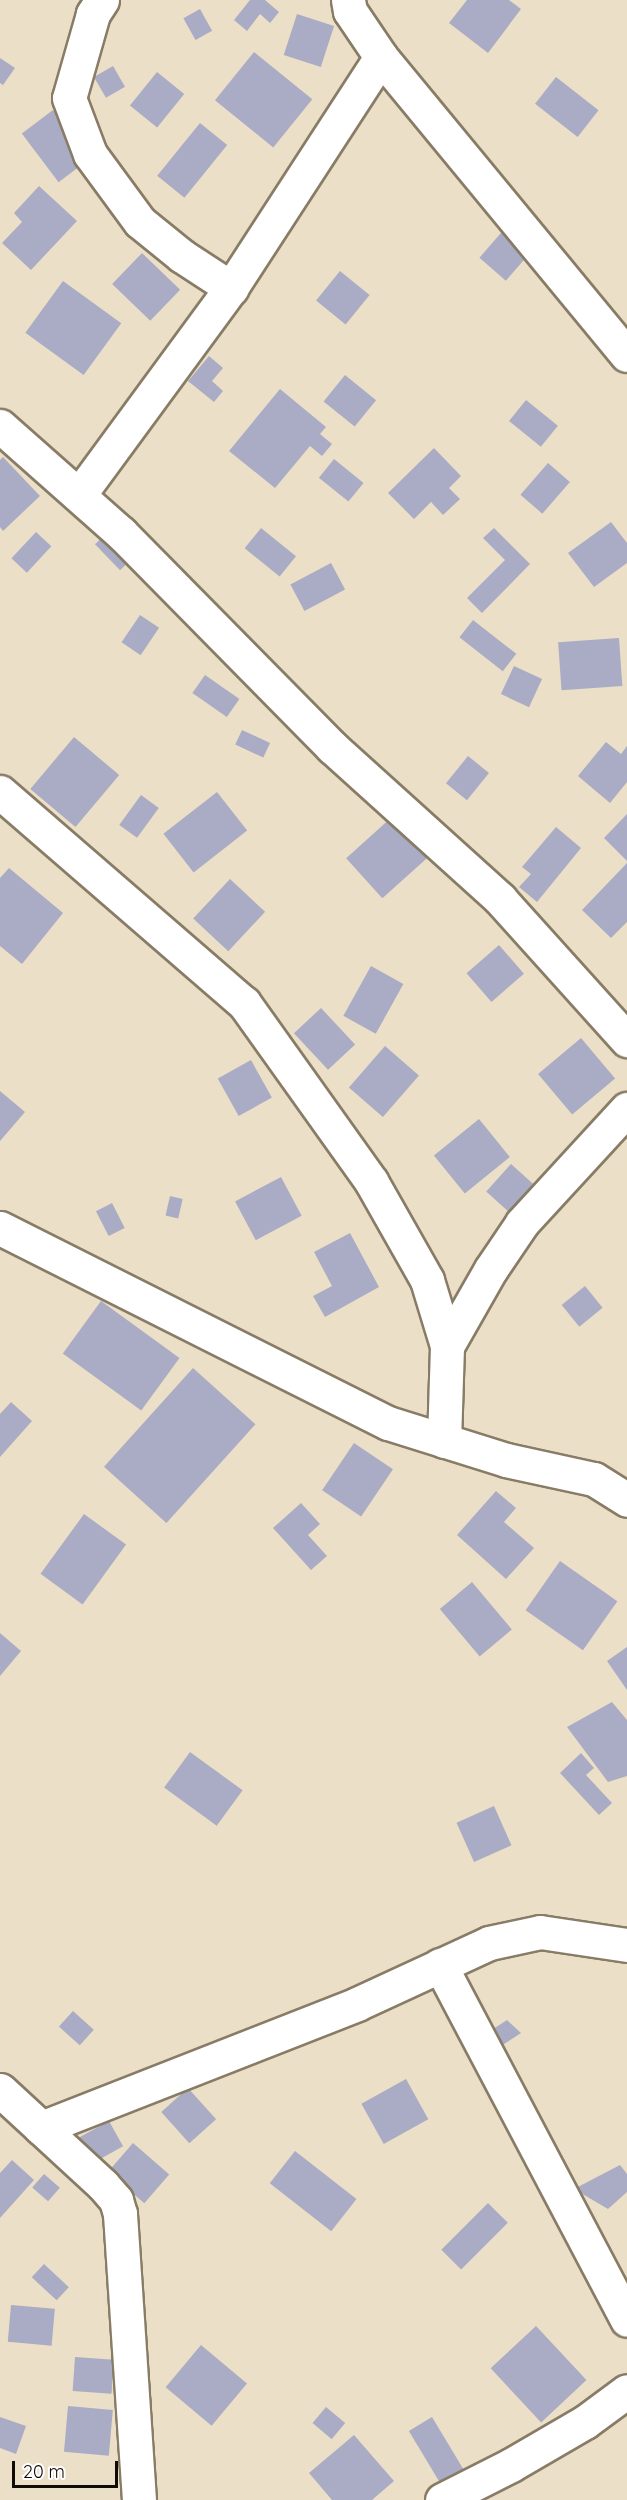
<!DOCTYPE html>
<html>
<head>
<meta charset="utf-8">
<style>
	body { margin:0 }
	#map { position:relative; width:627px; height:2500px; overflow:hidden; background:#ecdfc7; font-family:Quicksand,sans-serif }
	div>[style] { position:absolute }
	.building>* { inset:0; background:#a9acc4; transform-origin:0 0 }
	.roads { filter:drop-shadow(2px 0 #887c66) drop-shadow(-2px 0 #887c66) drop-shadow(0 2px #887c66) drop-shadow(0 -2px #887c66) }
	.minor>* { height:33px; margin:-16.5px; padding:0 16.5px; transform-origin:16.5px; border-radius:16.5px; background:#fff }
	span { translate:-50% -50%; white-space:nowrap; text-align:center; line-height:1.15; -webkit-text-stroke:4.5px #fff; paint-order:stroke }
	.scale { position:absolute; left:12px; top:2461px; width:106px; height:27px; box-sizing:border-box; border:3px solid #100b05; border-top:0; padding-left:8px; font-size:18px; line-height:21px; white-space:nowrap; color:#100b05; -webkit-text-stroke:4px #fff; paint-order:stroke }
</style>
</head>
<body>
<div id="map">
	<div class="building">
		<div style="clip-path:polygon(250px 0,265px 0,279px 12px,270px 23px,260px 14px,247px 31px,234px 20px)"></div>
		<div style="clip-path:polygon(467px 0,509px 0,521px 9px,488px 53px,449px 23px)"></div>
		<div style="left:200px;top:9px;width:25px;height:19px;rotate:61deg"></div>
		<div style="left:297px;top:14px;width:39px;height:43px;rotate:18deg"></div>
		<div style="left:254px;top:52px;width:75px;height:62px;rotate:39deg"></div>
		<div style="clip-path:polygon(0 58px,15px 68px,3px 85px,0 83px)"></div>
		<div style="left:113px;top:66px;width:24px;height:22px;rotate:60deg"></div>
		<div style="left:157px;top:72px;width:35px;height:43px;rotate:39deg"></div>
		<div style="left:556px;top:77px;width:54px;height:34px;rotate:38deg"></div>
		<div style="left:53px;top:110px;width:61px;height:39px;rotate:53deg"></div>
		<div style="left:200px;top:123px;width:35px;height:68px;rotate:39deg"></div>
		<div style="clip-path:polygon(39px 186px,77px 221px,31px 270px,2px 243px,22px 222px,14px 213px)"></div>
		<div style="left:507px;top:226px;width:35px;height:42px;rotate:41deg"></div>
		<div style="left:142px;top:253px;width:53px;height:43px;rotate:44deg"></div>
		<div style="left:340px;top:271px;width:38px;height:38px;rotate:39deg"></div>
		<div style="left:63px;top:281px;width:72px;height:64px;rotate:36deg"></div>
		<div style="clip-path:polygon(209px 356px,223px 368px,212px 381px,223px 391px,214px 402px,188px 381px)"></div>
		<div style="left:345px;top:375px;width:40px;height:34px;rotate:39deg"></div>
		<div style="clip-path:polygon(280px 389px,326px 427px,320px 434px,332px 444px,322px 456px,310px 446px,275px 488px,229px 451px)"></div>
		<div style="left:526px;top:400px;width:41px;height:27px;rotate:39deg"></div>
		<div style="clip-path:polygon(434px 448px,461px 476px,449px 488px,460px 499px,443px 515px,431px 502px,414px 519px,388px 493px)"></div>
		<div style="clip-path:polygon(3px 457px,40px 496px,3px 531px,0 527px,0 460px)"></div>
		<div style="left:334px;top:459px;width:38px;height:24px;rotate:39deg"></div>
		<div style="left:548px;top:463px;width:29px;height:42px;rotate:41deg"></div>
		<div style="clip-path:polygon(611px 522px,627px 543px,627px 563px,594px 587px,568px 553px)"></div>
		<div style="left:113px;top:527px;width:36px;height:25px;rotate:46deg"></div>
		<div style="left:261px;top:528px;width:45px;height:26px;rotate:39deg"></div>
		<div style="clip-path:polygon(494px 528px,530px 564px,482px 613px,467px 598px,505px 560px,483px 538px)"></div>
		<div style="left:36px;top:532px;width:21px;height:36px;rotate:43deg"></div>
		<div style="left:331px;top:563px;width:30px;height:46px;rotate:62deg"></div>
		<div style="left:140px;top:615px;width:23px;height:33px;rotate:34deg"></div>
		<div style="left:473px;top:620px;width:55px;height:22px;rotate:38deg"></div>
		<div style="left:619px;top:638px;width:48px;height:61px;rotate:86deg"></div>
		<div style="left:514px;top:666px;width:31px;height:31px;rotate:25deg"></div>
		<div style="left:205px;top:675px;width:42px;height:22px;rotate:35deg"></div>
		<div style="left:242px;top:730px;width:31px;height:16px;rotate:25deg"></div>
		<div style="left:74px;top:737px;width:59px;height:68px;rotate:40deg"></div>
		<div style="clip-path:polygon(606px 742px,621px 754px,627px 746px,627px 782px,610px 803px,578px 776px)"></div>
		<div style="left:468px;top:756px;width:27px;height:35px;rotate:39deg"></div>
		<div style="left:217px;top:792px;width:49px;height:68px;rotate:52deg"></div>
		<div style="left:141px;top:795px;width:22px;height:37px;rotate:36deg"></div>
		<div style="clip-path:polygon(627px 814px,627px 861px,604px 838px)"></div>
		<div style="left:393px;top:816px;width:54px;height:63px;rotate:48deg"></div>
		<div style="clip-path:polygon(556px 827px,581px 848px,537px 902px,519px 887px,531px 874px,522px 867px)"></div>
		<div style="clip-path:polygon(627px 863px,627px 922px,611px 938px,582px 910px)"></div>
		<div style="clip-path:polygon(9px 868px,63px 913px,22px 964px,0 946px,0 878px)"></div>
		<div style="left:230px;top:879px;width:48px;height:54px;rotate:43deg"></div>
		<div style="left:499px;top:945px;width:38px;height:43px;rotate:49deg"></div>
		<div style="left:371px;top:966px;width:37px;height:57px;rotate:29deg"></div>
		<div style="left:321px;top:1008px;width:50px;height:37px;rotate:47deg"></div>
		<div style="left:581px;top:1038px;width:53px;height:56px;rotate:50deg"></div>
		<div style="left:385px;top:1046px;width:45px;height:55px;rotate:41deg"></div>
		<div style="left:251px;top:1060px;width:43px;height:38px;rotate:61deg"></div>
		<div style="clip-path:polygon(0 1091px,25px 1112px,0 1141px)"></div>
		<div style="left:479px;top:1119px;width:49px;height:58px;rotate:51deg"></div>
		<div style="left:511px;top:1164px;width:43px;height:37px;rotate:42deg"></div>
		<div style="left:281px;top:1177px;width:44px;height:52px;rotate:62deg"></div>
		<div style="left:170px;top:1196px;width:13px;height:20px;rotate:13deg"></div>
		<div style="left:112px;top:1203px;width:28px;height:18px;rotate:63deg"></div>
		<div style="clip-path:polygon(350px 1233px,379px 1287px,325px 1317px,313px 1296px,332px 1286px,314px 1252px)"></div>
		<div style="left:585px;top:1286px;width:28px;height:30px;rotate:51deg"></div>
		<div style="left:101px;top:1301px;width:97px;height:65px;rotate:36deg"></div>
		<div style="left:193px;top:1368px;width:84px;height:133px;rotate:42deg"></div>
		<div style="clip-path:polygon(11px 1402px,32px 1421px,0 1457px,0 1414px)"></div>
		<div style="left:354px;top:1443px;width:47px;height:57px;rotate:34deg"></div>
		<div style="clip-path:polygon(496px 1491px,516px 1508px,504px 1522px,534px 1548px,506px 1579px,457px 1535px)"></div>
		<div style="clip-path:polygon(301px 1503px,320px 1524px,308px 1535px,327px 1556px,311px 1570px,273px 1528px)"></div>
		<div style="left:84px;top:1514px;width:52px;height:74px;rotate:36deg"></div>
		<div style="left:560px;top:1561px;width:70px;height:60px;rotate:35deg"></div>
		<div style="left:472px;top:1582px;width:62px;height:42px;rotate:50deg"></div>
		<div style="clip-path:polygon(0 1633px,21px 1651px,0 1676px)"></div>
		<div style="clip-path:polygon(627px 1647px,627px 1690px,607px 1661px)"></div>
		<div style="clip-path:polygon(612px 1702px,627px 1720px,627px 1776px,608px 1782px,567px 1727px)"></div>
		<div style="left:190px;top:1752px;width:65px;height:44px;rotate:36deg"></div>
		<div style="clip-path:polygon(581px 1753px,594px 1768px,586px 1775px,612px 1803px,599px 1815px,560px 1773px)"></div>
		<div style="left:494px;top:1806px;width:43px;height:41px;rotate:66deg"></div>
		<div style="left:73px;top:2011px;width:28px;height:21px;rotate:42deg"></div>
		<div style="clip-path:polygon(507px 2020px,521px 2033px,501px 2046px,487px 2033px)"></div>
		<div style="left:406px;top:2079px;width:46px;height:51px;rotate:61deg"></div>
		<div style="left:188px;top:2088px;width:42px;height:36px;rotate:48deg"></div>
		<div style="left:109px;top:2121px;width:29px;height:43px;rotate:61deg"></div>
		<div style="left:133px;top:2143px;width:48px;height:38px;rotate:41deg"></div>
		<div style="left:295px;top:2151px;width:78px;height:41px;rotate:38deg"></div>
		<div style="clip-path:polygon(12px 2160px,34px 2180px,0 2218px,0 2173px)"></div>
		<div style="clip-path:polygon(620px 2165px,627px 2174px,627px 2192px,608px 2209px,574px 2189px)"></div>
		<div style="left:44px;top:2174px;width:21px;height:18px;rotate:41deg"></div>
		<div style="left:488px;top:2203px;width:28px;height:66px;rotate:45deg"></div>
		<div style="left:44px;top:2264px;width:34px;height:18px;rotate:43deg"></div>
		<div style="left:11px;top:2305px;width:44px;height:37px;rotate:5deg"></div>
		<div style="left:536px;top:2326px;width:74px;height:62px;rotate:47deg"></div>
		<div style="left:201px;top:2345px;width:60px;height:55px;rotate:40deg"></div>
		<div style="left:75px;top:2357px;width:39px;height:34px;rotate:4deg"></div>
		<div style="left:68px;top:2406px;width:45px;height:46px;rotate:5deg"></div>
		<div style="left:326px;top:2407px;width:25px;height:21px;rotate:40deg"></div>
		<div style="clip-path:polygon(0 2417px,26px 2426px,16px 2454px,0 2448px)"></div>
		<div style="left:432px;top:2417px;width:61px;height:27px;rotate:59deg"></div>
		<div style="clip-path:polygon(354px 2435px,394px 2481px,372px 2500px,332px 2500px,309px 2473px)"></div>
	</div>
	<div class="roads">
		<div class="minor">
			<div style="left:102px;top:0;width:17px;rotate:123deg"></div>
			<div style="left:93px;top:14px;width:87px;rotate:105.9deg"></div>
			<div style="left:69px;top:98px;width:60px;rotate:69.4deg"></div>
			<div style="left:90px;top:154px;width:84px;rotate:53.7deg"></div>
			<div style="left:140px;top:222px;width:54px;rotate:39deg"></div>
			<div style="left:182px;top:256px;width:59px;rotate:33.1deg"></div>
			<div style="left:348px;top:0;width:11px;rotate:80deg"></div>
			<div style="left:350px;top:11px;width:55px;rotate:56deg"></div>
			<div style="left:381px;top:57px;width:386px;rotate:50.5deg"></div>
			<div style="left:0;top:426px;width:162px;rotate:41.5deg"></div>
			<div style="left:121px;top:533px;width:301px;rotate:45.4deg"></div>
			<div style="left:332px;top:747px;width:227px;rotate:42.1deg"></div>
			<div style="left:500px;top:899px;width:190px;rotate:48deg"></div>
			<div style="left:79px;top:495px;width:257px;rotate:-53.7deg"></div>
			<div style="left:231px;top:288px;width:275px;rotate:-57deg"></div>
			<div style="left:0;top:792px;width:323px;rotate:40.9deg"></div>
			<div style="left:244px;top:1003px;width:219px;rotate:54.5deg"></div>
			<div style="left:371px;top:1181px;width:114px;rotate:60.5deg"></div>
			<div style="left:427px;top:1280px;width:69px;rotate:73.1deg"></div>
			<div style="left:447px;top:1346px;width:95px;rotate:91.8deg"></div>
			<div style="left:0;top:1228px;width:434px;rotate:26.7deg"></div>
			<div style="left:388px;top:1423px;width:124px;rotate:17.4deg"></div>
			<div style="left:506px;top:1460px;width:90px;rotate:12.2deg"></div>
			<div style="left:594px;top:1479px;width:39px;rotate:32deg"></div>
			<div style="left:447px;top:1346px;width:89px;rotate:-60.3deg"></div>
			<div style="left:491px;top:1269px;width:55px;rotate:-56deg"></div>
			<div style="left:522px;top:1223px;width:155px;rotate:-47.4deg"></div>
			<div style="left:440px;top:1965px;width:401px;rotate:62.2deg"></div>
			<div style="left:0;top:2090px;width:140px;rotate:42.7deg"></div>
			<div style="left:103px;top:2185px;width:20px;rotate:49deg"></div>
			<div style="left:116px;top:2200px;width:15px;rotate:74deg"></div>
			<div style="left:120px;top:2214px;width:287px;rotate:86.2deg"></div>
			<div style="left:41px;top:2128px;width:339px;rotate:-21.4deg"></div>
			<div style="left:357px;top:2004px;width:145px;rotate:-24.8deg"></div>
			<div style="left:489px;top:1943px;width:52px;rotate:-12.2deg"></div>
			<div style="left:540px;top:1932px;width:88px;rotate:8.5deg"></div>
			<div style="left:442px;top:2500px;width:77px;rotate:-26.9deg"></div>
			<div style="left:511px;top:2465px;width:86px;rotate:-30.2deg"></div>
			<div style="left:585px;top:2422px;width:52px;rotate:-36.4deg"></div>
		</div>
	</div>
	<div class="scale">20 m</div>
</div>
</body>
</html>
